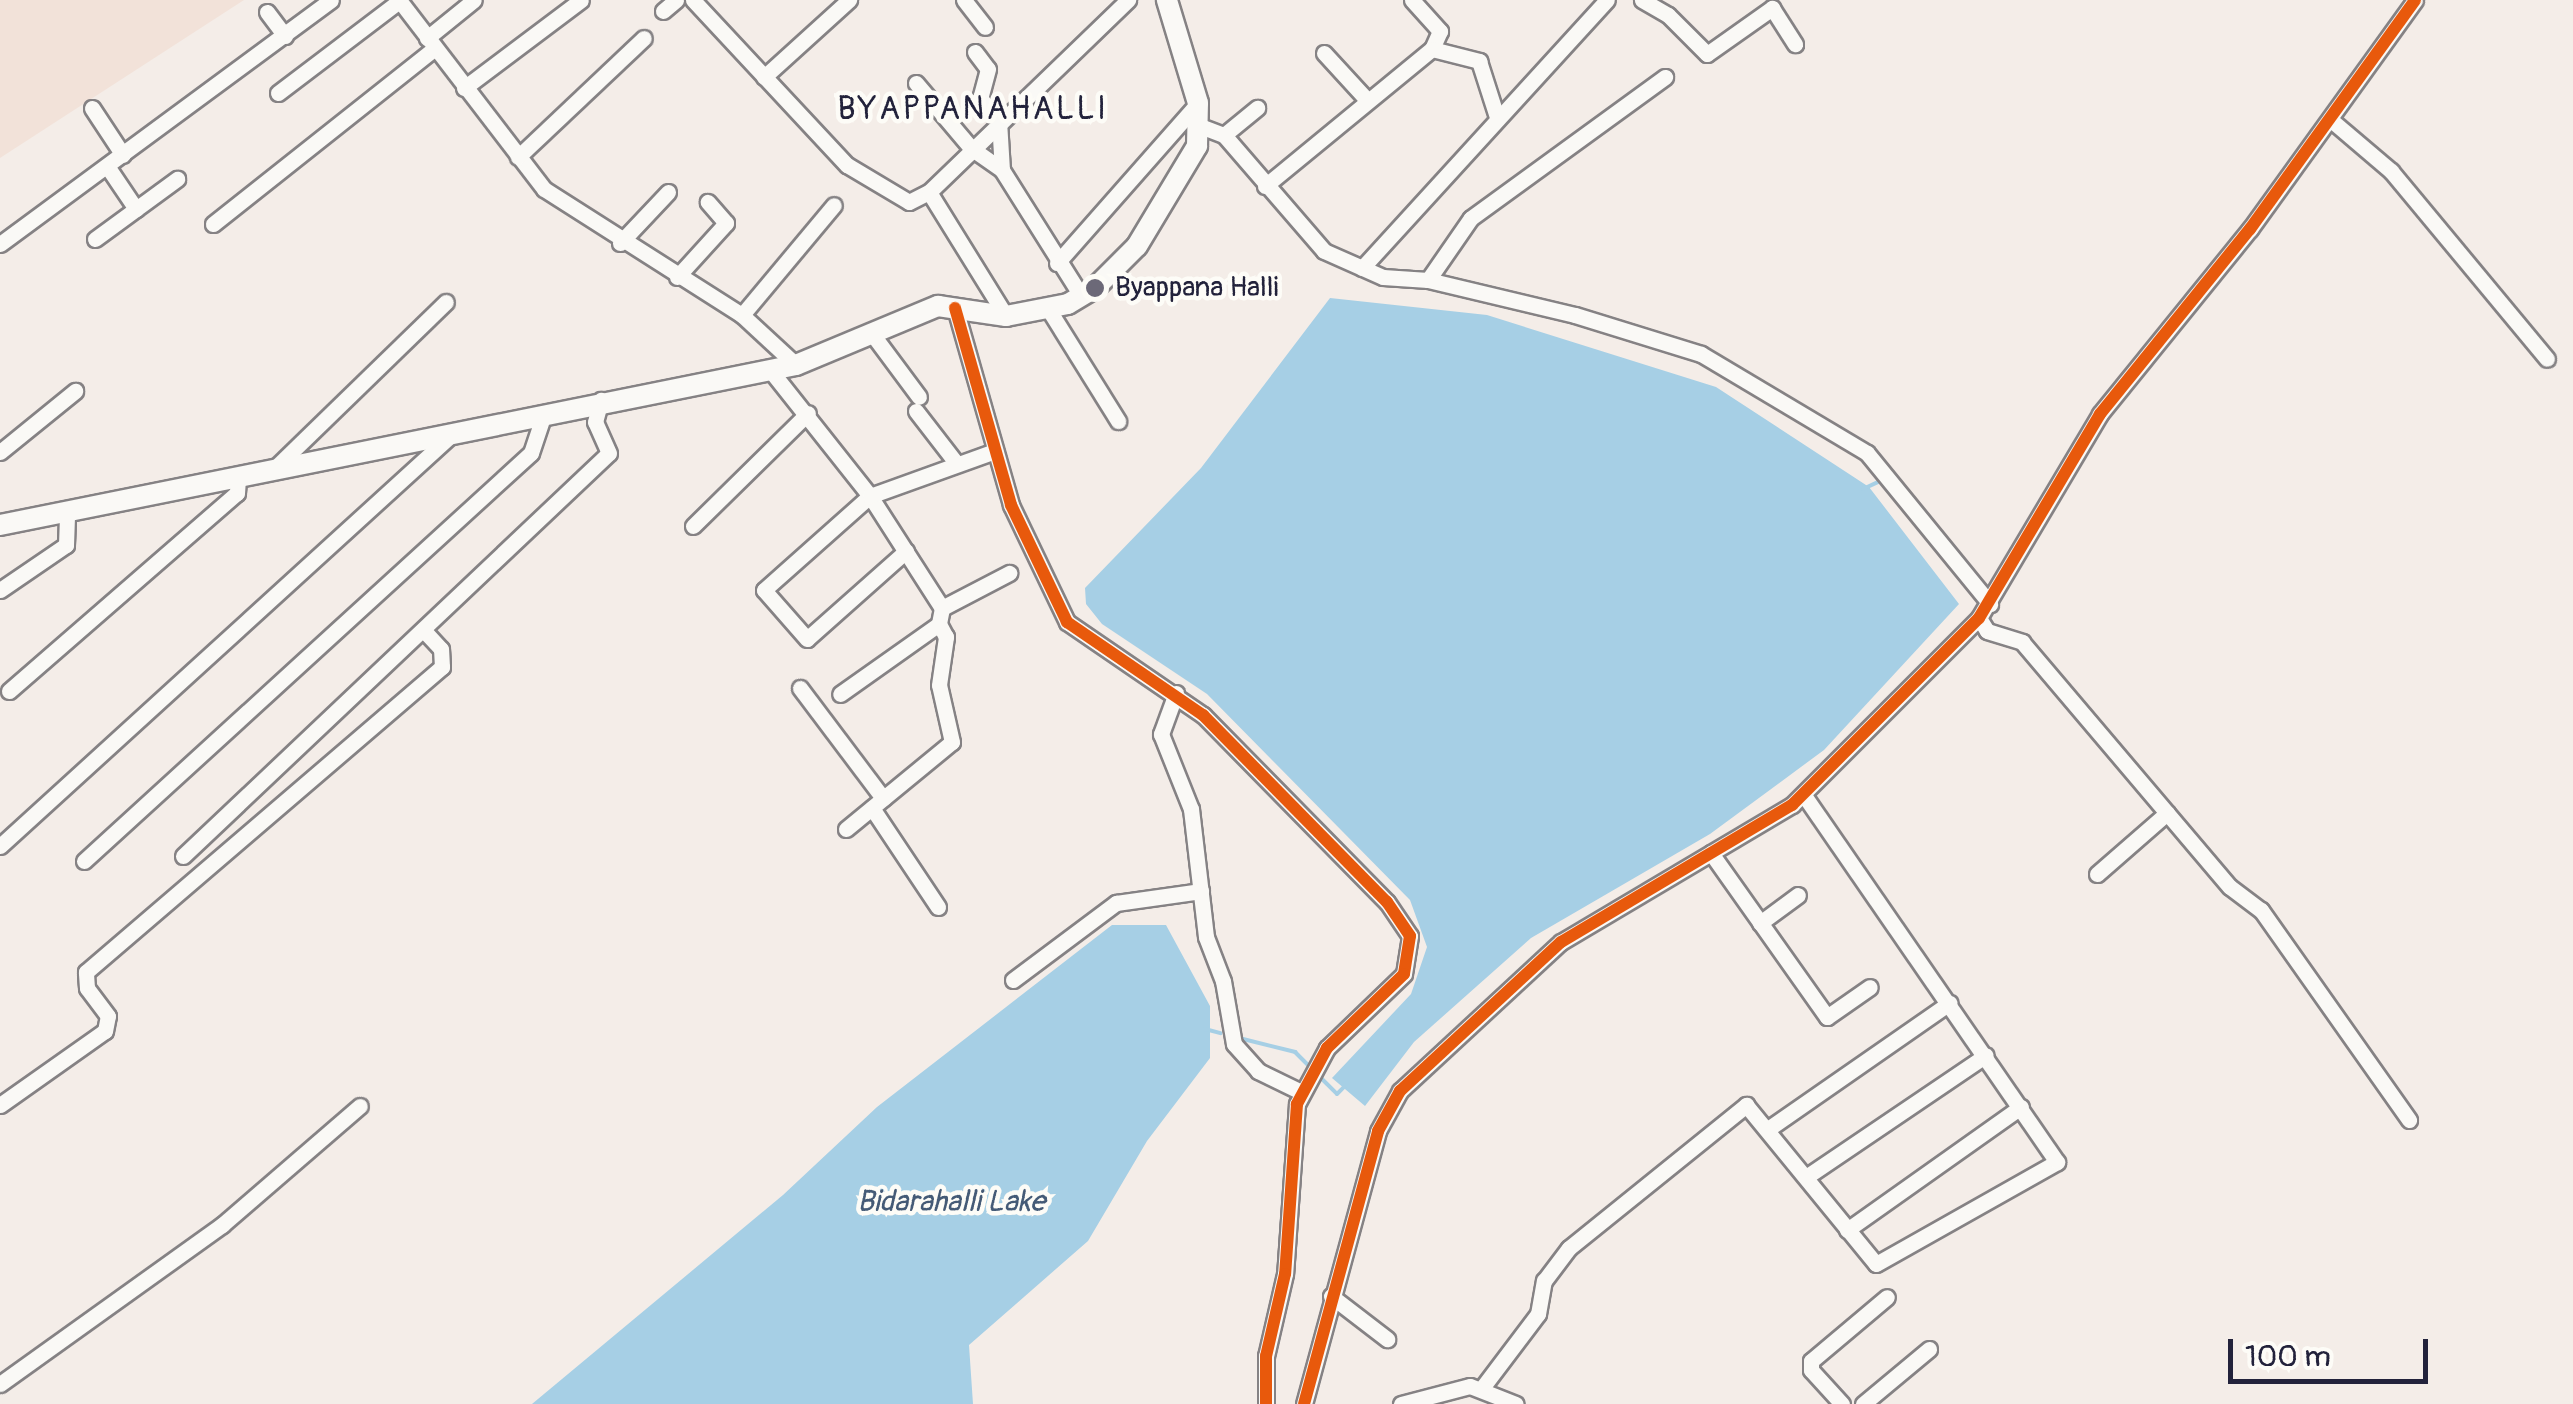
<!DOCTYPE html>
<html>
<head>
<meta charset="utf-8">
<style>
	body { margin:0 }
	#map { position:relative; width:2573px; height:1404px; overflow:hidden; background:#f4ede8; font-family:Pangolin,sans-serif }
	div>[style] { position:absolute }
	.built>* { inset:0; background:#f2e2d9 }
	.water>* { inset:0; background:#a6cfe5 }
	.stream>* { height:4px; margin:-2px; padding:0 2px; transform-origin:2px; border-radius:2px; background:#a6cfe5 }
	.roads { filter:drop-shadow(2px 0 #858284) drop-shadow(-2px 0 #858284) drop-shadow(0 2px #858284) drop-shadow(0 -2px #858284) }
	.minor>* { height:15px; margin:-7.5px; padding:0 7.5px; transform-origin:7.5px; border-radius:7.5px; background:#faf9f6 }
	.major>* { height:20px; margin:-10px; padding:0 10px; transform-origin:10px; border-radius:10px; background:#faf9f6 }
	.cycleway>* { height:12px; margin:-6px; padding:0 6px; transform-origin:6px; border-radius:6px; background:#e8590c }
	.dots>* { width:28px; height:28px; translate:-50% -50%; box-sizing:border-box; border:5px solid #fdfcf7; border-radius:50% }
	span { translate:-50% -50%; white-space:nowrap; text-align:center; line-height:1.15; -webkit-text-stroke:9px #fdfcf7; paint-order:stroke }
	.poi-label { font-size:28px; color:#22223b }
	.left { translate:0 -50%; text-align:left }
	.water-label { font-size:30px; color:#445a76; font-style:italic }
	.quarter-label { font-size:32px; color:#22223b; letter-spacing:2.5px }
	.scale { position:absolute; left:2228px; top:1339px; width:200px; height:45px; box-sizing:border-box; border:5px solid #22223b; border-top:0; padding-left:12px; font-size:30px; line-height:35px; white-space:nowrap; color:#22223b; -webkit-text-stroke:8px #fdfcf7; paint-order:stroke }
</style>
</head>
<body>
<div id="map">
	<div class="built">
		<div style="clip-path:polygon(0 0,244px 0,0 158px)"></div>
	</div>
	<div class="water">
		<div style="clip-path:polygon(1330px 298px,1487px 315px,1716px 387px,1869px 487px,1959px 604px,1824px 750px,1710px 834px,1531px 938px,1414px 1042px,1365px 1106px,1332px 1078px,1411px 994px,1427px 947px,1410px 900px,1207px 694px,1102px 624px,1086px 604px,1085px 588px,1201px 468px)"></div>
		<div style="clip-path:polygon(1112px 925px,1166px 925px,1210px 1006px,1210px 1058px,1147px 1141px,1088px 1241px,969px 1345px,973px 1404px,532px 1404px,783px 1195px,877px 1107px)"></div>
	</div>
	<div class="stream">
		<div style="left:1863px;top:489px;width:21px;rotate:-25deg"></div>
		<div style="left:1205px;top:1029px;width:16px;rotate:15deg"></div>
		<div style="left:1243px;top:1039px;width:54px;rotate:14deg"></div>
		<div style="left:1295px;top:1052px;width:24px;rotate:45deg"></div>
		<div style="left:1319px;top:1076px;width:25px;rotate:45deg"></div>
		<div style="left:1337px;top:1094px;width:10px;rotate:-45deg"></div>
	</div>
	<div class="roads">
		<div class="minor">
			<div style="left:399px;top:0;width:238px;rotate:52.5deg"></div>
			<div style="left:544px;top:189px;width:235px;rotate:32.5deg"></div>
			<div style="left:742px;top:315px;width:74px;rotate:42.8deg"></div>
			<div style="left:693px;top:0;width:226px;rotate:47deg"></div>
			<div style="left:847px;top:165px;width:72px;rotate:30.8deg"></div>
			<div style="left:909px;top:202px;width:22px;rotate:-27deg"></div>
			<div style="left:929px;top:192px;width:277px;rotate:-44deg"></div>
			<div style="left:964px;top:0;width:34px;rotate:52deg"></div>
			<div style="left:1412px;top:0;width:42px;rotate:47.9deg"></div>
			<div style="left:1440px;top:31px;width:20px;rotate:114deg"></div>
			<div style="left:1642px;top:0;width:30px;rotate:30deg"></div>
			<div style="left:1668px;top:15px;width:55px;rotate:45deg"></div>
			<div style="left:1707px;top:54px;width:80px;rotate:-35.3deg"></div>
			<div style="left:1772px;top:8px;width:43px;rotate:57.4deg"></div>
			<div style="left:663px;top:11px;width:17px;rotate:-40deg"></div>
			<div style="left:267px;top:12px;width:30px;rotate:53deg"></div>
			<div style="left:427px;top:38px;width:60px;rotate:-39deg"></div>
			<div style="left:975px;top:52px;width:21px;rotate:53deg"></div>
			<div style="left:988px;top:69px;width:30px;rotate:105deg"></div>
			<div style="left:980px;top:98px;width:30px;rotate:50deg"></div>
			<div style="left:999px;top:121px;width:49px;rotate:86.5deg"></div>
			<div style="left:1324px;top:53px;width:64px;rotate:47.5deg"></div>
			<div style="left:764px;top:77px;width:115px;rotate:-42.2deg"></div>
			<div style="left:916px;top:83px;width:85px;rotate:49.8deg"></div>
			<div style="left:971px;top:148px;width:38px;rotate:35deg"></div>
			<div style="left:1002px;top:170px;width:150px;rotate:57.8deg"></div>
			<div style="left:464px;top:88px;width:146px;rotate:-36.9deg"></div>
			<div style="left:278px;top:93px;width:152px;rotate:-37.2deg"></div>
			<div style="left:92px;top:108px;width:56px;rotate:56.6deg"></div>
			<div style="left:2331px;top:120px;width:79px;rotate:40.4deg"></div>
			<div style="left:2391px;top:171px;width:244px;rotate:50.3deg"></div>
			<div style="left:1200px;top:126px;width:26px;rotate:21deg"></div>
			<div style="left:1224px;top:135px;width:153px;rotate:49.2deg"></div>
			<div style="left:1324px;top:251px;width:64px;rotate:23.8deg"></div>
			<div style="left:1383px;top:277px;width:45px;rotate:3.8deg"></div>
			<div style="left:1428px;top:280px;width:151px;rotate:13.4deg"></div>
			<div style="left:1575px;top:315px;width:132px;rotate:17.2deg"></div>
			<div style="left:1701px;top:354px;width:193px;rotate:30.8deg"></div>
			<div style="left:1867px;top:453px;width:195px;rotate:50.8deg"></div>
			<div style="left:1224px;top:135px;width:43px;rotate:-39.3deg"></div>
			<div style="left:518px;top:157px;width:173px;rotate:-43.4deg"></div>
			<div style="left:107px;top:166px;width:52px;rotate:56deg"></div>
			<div style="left:1265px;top:186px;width:216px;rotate:-39.4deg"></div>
			<div style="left:1432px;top:49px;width:49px;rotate:14.3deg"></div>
			<div style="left:1479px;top:61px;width:59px;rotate:72.2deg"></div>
			<div style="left:929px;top:192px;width:146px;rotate:58.2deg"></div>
			<div style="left:213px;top:224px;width:283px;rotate:-38.4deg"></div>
			<div style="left:95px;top:239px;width:102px;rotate:-36.2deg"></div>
			<div style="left:620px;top:243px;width:70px;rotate:-46.7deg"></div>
			<div style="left:0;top:244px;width:411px;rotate:-36.4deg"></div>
			<div style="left:1057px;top:263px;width:213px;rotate:-48.6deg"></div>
			<div style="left:1362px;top:268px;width:363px;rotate:-47.6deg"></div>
			<div style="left:677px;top:277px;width:73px;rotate:-47.8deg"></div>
			<div style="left:726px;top:223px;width:28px;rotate:-131deg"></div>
			<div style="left:1428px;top:280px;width:75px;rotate:-55.3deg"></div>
			<div style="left:1471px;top:218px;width:240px;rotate:-36deg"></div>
			<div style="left:955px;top:308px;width:205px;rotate:74.1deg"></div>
			<div style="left:1011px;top:505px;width:130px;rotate:64.4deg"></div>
			<div style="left:1067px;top:622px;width:165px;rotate:34.4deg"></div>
			<div style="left:1203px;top:715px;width:262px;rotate:45.5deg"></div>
			<div style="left:1387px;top:902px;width:41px;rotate:55.9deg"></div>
			<div style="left:1410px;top:936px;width:38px;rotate:99deg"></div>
			<div style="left:1404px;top:974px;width:107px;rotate:136.1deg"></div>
			<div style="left:1327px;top:1048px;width:64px;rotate:118.2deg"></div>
			<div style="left:1297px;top:1104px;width:170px;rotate:94deg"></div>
			<div style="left:1285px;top:1274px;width:84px;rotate:103deg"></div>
			<div style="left:1266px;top:1356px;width:48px;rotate:90deg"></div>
			<div style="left:1049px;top:310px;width:131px;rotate:58.1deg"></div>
			<div style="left:742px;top:315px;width:143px;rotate:-50.1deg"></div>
			<div style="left:873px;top:335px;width:77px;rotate:53.4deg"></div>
			<div style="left:771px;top:371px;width:159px;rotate:51.6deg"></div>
			<div style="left:870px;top:496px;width:133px;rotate:57.3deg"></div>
			<div style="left:942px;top:608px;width:16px;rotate:101deg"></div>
			<div style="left:939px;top:624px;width:121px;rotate:144.7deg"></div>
			<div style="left:916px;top:411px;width:67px;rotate:52.3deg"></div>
			<div style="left:0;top:452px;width:97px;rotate:-39.1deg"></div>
			<div style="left:273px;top:470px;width:241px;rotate:-44.2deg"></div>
			<div style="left:693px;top:526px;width:161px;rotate:-44.5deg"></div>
			<div style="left:906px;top:551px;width:132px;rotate:138.4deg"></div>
			<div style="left:807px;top:639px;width:65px;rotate:-131.3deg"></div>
			<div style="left:764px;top:590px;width:142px;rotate:-41.6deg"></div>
			<div style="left:870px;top:496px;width:133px;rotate:-19.8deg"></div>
			<div style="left:0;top:590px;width:80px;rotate:-34.3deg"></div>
			<div style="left:66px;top:545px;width:32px;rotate:-88deg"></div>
			<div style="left:942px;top:608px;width:76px;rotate:-27.6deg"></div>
			<div style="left:1979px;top:618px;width:15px;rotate:58deg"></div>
			<div style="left:1987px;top:631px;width:37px;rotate:17deg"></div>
			<div style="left:2022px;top:642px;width:321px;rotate:49.7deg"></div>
			<div style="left:2230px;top:887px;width:39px;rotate:37deg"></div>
			<div style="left:2261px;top:910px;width:257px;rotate:54.8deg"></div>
			<div style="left:800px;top:688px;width:138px;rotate:53deg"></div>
			<div style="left:9px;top:691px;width:302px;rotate:-41deg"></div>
			<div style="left:237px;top:493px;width:15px;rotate:-86deg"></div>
			<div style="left:1176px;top:693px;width:44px;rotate:110.1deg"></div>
			<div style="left:1161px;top:734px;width:81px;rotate:68.2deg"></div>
			<div style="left:1191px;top:809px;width:129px;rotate:83.3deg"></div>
			<div style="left:1206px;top:937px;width:47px;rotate:68.9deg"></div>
			<div style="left:1223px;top:981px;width:64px;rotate:80.1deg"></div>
			<div style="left:1234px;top:1044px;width:36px;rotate:48deg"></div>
			<div style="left:1258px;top:1071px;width:48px;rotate:26deg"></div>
			<div style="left:872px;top:808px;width:119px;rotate:56.3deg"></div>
			<div style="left:846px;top:829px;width:137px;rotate:-39.4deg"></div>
			<div style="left:952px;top:742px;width:58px;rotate:-102.8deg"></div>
			<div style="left:939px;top:685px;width:49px;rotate:-81.7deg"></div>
			<div style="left:946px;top:637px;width:15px;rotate:-118deg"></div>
			<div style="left:0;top:846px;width:607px;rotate:-42.33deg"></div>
			<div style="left:1711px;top:853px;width:201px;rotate:54.7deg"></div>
			<div style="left:1827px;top:1017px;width:52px;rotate:-34.9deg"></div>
			<div style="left:183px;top:856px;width:586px;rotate:-43.41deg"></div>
			<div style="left:609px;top:453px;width:34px;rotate:-114deg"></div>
			<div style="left:595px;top:422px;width:23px;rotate:-75deg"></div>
			<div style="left:84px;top:861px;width:605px;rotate:-42.39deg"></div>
			<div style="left:531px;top:453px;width:41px;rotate:-71.6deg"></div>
			<div style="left:2097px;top:874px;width:93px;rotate:-41.1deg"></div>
			<div style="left:1760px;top:923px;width:47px;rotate:-36.4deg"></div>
			<div style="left:1013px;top:980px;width:129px;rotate:-36.8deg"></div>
			<div style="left:1116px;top:903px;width:86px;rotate:-8deg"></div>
			<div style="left:0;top:1105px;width:128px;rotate:-35.2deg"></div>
			<div style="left:105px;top:1031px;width:15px;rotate:-79deg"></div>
			<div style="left:108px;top:1016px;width:35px;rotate:-127deg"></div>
			<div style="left:87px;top:988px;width:16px;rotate:-94deg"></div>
			<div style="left:86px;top:972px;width:469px;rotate:-40.6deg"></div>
			<div style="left:442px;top:667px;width:18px;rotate:-93deg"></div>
			<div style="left:441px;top:649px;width:25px;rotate:-133deg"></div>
			<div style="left:1768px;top:1129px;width:221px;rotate:-34.8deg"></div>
			<div style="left:1806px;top:1177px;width:217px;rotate:-34.1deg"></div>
			<div style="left:1847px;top:1230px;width:213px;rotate:-35.3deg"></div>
			<div style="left:1331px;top:1296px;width:71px;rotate:37.5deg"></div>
			<div style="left:0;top:1384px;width:273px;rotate:-35.6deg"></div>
			<div style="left:222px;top:1225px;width:182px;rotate:-40.8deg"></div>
			<div style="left:1482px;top:1388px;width:93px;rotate:-52.9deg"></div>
			<div style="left:1538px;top:1314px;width:34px;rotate:-80deg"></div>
			<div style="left:1544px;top:1281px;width:41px;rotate:-52.9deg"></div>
			<div style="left:1569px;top:1248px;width:228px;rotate:-38.9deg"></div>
			<div style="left:1746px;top:1105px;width:205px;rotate:50.7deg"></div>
			<div style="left:1876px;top:1264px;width:208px;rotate:-29.4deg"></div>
			<div style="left:2057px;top:1162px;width:446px;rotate:-124.6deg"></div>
			<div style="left:1304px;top:1404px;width:283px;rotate:-74.8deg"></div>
			<div style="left:1378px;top:1131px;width:46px;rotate:-61.2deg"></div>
			<div style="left:1400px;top:1091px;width:219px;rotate:-42.8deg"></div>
			<div style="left:1561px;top:942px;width:269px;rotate:-30.7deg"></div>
			<div style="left:1792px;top:805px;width:264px;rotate:-45deg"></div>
			<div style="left:1979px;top:618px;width:237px;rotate:-59.3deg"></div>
			<div style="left:2100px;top:414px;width:238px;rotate:-51deg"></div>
			<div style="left:2250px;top:229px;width:282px;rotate:-54.2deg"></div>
			<div style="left:1401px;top:1404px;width:71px;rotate:-14.6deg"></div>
			<div style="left:1470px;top:1386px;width:49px;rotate:21.4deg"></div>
			<div style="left:1842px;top:1404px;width:46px;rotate:-132.4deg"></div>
			<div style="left:1811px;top:1370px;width:9px;rotate:-90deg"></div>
			<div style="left:1811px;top:1361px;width:99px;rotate:-40.1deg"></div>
			<div style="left:1863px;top:1404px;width:86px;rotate:-39.8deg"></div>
		</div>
		<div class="major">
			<div style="left:0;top:525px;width:812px;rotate:-11.37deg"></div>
			<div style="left:796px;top:365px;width:154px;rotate:-22.6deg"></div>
			<div style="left:938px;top:306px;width:69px;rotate:8.4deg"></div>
			<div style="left:1006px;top:316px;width:63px;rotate:-11deg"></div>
			<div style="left:1068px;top:304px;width:31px;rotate:-31deg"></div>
			<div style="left:1095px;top:288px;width:59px;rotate:-45deg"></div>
			<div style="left:1137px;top:246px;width:117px;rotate:-59deg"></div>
			<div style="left:1197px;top:146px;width:43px;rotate:-88.7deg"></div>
			<div style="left:1198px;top:103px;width:108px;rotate:-106.8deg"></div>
		</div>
	</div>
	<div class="cycleway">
		<div style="left:955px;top:308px;width:205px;rotate:74.1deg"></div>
		<div style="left:1011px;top:505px;width:130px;rotate:64.4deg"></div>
		<div style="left:1067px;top:622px;width:165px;rotate:34.4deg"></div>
		<div style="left:1203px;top:715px;width:262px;rotate:45.5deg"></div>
		<div style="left:1387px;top:902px;width:41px;rotate:55.9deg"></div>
		<div style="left:1410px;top:936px;width:38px;rotate:99deg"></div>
		<div style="left:1404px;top:974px;width:107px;rotate:136.1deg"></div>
		<div style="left:1327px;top:1048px;width:64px;rotate:118.2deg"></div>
		<div style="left:1297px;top:1104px;width:170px;rotate:94deg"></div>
		<div style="left:1285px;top:1274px;width:84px;rotate:103deg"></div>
		<div style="left:1266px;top:1356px;width:48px;rotate:90deg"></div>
		<div style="left:1304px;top:1404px;width:283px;rotate:-74.8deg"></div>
		<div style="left:1378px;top:1131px;width:46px;rotate:-61.2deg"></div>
		<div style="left:1400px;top:1091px;width:219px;rotate:-42.8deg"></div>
		<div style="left:1561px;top:942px;width:269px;rotate:-30.7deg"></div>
		<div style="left:1792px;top:805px;width:264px;rotate:-45deg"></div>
		<div style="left:1979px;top:618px;width:237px;rotate:-59.3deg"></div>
		<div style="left:2100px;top:414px;width:238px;rotate:-51deg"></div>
		<div style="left:2250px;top:229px;width:282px;rotate:-54.2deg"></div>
	</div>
	<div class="dots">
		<div style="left:1095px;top:288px;background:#6c6978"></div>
	</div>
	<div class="poi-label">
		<span class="left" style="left:1115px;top:288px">Byappana Halli</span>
	</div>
	<div class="water-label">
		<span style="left:951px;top:1202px">Bidarahalli Lake</span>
	</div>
	<div class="quarter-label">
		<span style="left:973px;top:109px">BYAPPANAHALLI</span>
	</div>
	<div class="scale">100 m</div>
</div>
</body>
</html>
